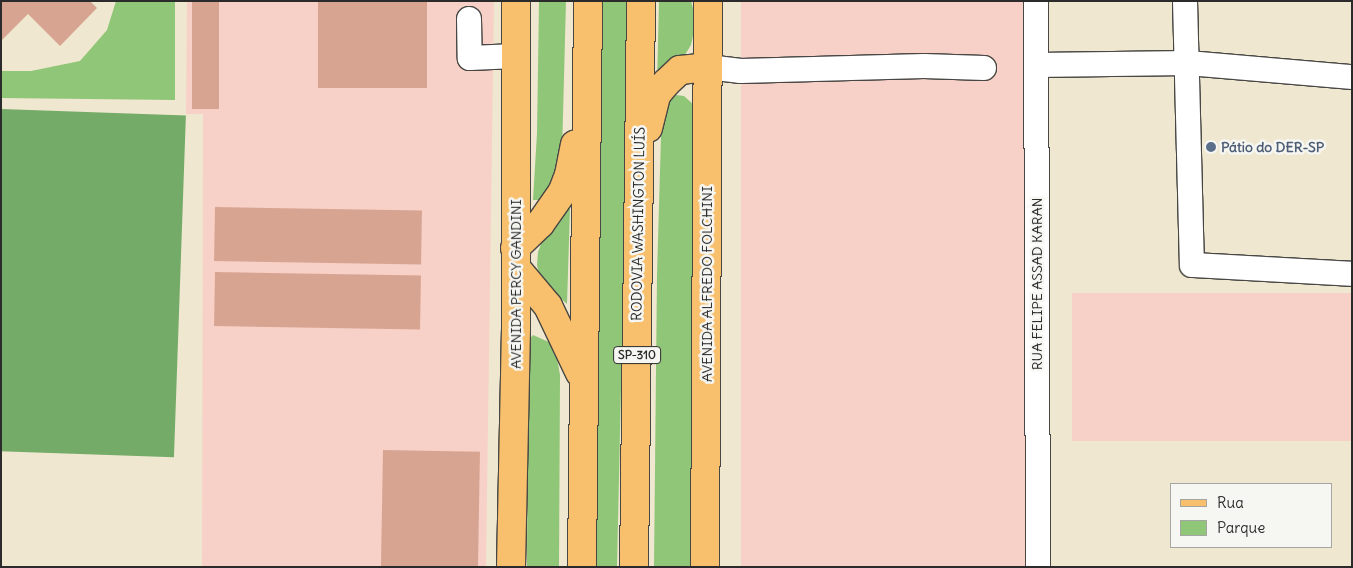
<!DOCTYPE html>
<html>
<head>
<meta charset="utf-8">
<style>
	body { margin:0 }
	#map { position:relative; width:1353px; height:568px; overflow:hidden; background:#efe7cf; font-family:Delius,sans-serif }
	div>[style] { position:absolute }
	.built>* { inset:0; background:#f7d1c7; transform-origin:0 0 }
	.green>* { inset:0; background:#90c678 }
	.forest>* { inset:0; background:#74ab68; transform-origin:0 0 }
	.building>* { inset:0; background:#d8a492; transform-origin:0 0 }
	.roads { filter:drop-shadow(1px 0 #484744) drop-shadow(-1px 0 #484744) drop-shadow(0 1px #484744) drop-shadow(0 -1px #484744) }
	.minor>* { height:24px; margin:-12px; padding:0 12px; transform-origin:12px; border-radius:12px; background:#fff }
	.major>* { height:28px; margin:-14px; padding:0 14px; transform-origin:14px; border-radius:14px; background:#f8bf6c }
	.highway>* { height:28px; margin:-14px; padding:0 14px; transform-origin:14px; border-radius:14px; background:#f8bf6c }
	.dots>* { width:14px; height:14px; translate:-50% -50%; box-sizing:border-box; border:2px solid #f6f6f2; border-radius:50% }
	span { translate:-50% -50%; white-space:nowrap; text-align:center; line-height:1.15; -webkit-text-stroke:5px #f6f6f2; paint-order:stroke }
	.shield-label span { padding:1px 4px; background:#f6f6f2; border:1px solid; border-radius:4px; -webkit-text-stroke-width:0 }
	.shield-label { font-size:12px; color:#2b2b2b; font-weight:700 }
	.service-label { font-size:14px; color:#4e5e75; font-weight:700 }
	.left { translate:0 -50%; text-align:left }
	.street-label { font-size:14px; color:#2b2b2b }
	.frame { position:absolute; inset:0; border:2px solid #2b2b2b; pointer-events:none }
	.legend { position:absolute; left:1170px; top:483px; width:162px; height:65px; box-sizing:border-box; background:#f6f6f2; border:1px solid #a5a5a2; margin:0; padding:6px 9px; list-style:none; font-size:15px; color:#2b2b2b }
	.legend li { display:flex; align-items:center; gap:10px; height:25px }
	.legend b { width:25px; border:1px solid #a5a5a2 }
</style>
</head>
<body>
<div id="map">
	<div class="built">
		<div style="clip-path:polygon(187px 1px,494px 1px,486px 567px,202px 567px,203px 114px,186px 114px)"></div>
		<div style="left:741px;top:1px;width:284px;height:566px"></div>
		<div style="left:1072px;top:293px;width:280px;height:148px"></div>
	</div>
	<div class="green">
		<div style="clip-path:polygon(116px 1px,175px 1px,175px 100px,1px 98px,1px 71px,31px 71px,80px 61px,107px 30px)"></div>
		<div style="clip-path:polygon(539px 1px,566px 1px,562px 153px,561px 173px,540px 200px,533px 200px,537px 133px)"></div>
		<div style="clip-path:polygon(600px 1px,627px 1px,627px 117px,617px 567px,590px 567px)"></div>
		<div style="clip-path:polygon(659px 1px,691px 1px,695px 15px,694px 31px,691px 45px,683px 58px,657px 85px)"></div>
		<div style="clip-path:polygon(676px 95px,684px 96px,694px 105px,692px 567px,654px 567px,657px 276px,661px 136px,663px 115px,670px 101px)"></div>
		<div style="clip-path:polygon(570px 208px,567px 304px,546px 285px,539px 275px,537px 265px,538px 252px,543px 239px,560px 220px,565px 211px)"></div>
		<div style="clip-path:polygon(533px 335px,551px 343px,556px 353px,560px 375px,559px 567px,527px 567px,528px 349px,529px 340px)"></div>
	</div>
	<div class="forest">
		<div style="left:1px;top:109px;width:185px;height:342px;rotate:2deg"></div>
	</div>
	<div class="building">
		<div style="clip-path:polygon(1px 1px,90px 1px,97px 8px,60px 46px,28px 14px,1px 41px)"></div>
		<div style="left:192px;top:1px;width:27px;height:108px"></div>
		<div style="left:318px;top:1px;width:109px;height:87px"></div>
		<div style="left:215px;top:207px;width:207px;height:54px;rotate:1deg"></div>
		<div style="left:215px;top:272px;width:206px;height:54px;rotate:1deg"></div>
		<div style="left:383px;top:450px;width:97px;height:117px;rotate:1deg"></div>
	</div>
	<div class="roads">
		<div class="minor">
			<div style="left:1036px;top:1px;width:566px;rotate:89.8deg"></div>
			<div style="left:1185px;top:1px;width:264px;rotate:88.5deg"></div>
			<div style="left:1192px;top:265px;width:160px;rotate:3.2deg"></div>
			<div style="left:469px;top:19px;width:39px;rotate:89deg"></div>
			<div style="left:470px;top:58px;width:46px;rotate:-2.5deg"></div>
			<div style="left:1036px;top:65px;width:152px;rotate:-0.8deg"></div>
			<div style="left:1188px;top:63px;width:165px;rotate:4.9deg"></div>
			<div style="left:708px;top:67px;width:33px;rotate:7deg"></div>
			<div style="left:741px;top:71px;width:183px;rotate:-1.6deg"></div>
			<div style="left:924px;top:66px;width:60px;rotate:1.9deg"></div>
		</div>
		<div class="major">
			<div style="left:511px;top:567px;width:238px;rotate:-88.8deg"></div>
			<div style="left:516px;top:329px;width:328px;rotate:-90deg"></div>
			<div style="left:705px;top:567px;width:566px;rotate:-89.7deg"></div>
		</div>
		<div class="highway">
			<div style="left:648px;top:128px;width:34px;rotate:-76deg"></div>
			<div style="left:656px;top:95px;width:16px;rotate:-50deg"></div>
			<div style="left:666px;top:83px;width:19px;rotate:-43deg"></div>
			<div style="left:680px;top:70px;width:28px;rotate:-6deg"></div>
			<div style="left:515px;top:248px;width:35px;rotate:-44deg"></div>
			<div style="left:540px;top:224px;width:38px;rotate:-55deg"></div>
			<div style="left:562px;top:193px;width:19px;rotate:-69deg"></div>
			<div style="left:569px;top:175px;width:31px;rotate:-79deg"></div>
			<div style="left:517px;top:269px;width:48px;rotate:50deg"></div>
			<div style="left:548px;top:306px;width:74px;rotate:64.5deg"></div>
			<div style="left:582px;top:567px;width:566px;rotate:-89.39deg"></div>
			<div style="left:634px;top:567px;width:566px;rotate:-89.29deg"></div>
		</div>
	</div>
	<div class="dots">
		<div style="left:1211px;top:147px;background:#5c6f8a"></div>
	</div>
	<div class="shield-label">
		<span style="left:637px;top:355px">SP-310</span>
	</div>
	<div class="service-label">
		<span class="left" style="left:1221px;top:147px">Pátio do DER-SP</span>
	</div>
	<div class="street-label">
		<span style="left:638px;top:224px;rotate:-89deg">RODOVIA WASHINGTON LUÍS</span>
		<span style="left:516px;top:284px;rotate:-90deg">AVENIDA PERCY GANDINI</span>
		<span style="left:707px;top:284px;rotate:-90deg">AVENIDA ALFREDO FOLCHINI</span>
		<span style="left:1037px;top:284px;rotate:-90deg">RUA FELIPE ASSAD KARAN</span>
	</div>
	<div class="frame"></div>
	<ul class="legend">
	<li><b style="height:6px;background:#f8bf6c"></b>Rua</li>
	<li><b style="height:14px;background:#90c678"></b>Parque</li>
	</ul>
</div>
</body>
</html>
